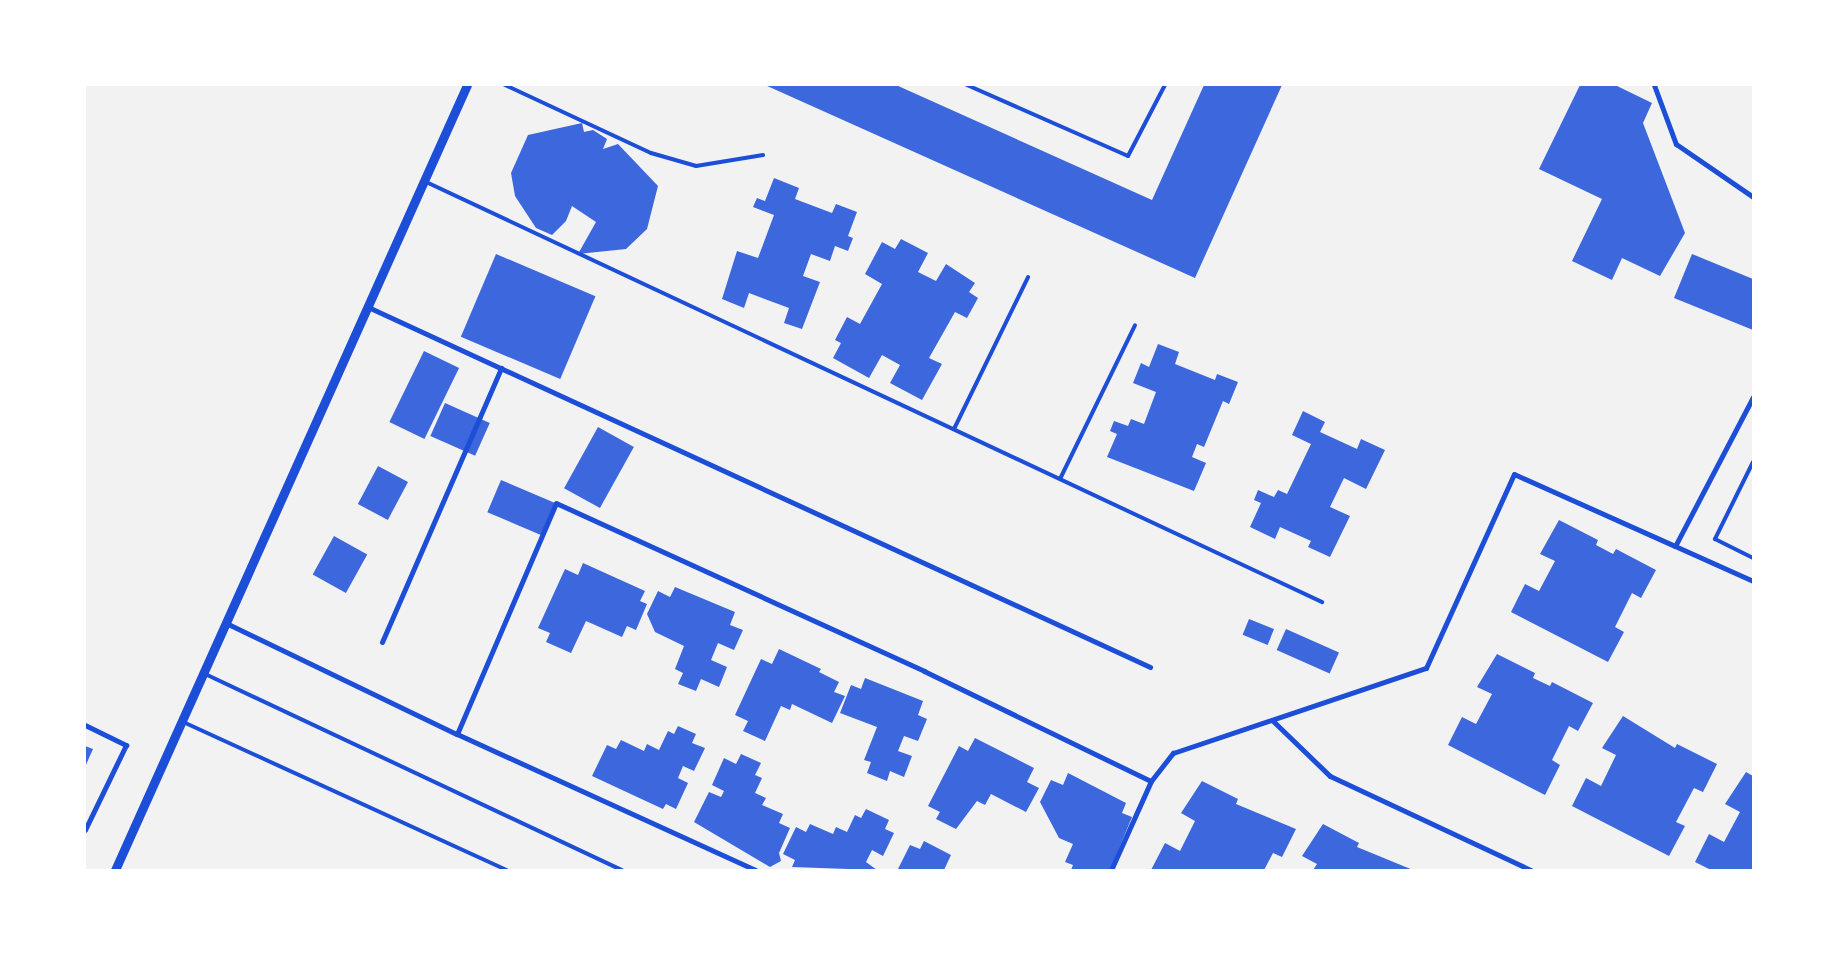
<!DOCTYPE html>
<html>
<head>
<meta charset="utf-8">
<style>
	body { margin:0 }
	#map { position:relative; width:1838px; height:955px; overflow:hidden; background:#f2f2f2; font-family:"Exo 2",sans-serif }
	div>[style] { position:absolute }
	.building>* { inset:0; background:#3d67dc; transform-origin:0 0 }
	.service>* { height:4px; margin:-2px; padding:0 2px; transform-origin:2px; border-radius:2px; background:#1d4ed8 }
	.minor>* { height:5px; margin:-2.5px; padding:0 2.5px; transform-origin:2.5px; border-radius:2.5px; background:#1d4ed8 }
	.tertiary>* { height:9px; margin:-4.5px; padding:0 4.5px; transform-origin:4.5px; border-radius:4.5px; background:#1d4ed8 }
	span { translate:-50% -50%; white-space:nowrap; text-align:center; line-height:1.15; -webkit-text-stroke:5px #fff; paint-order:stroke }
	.frame { position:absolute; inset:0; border:86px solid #fff; pointer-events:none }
</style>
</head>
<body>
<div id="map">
	<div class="building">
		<div style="clip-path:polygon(765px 85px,896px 85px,1152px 200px,1204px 85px,1282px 85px,1195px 278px)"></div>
		<div style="clip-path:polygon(1580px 85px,1615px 85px,1652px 103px,1643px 123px,1685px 233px,1660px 276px,1622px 258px,1612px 280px,1572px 261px,1602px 199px,1539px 169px)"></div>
		<div style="clip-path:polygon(582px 123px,584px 132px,593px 130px,607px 139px,603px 149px,618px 144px,658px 186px,647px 229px,626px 249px,578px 254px,596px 222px,572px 206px,566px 221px,552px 235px,536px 228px,515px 196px,511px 173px,528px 135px)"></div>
		<div style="clip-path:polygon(774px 178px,799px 188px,795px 199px,832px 213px,836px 204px,857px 212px,848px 236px,853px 238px,848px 251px,835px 246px,830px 261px,811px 254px,803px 276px,820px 282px,802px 329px,784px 323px,789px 308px,749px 293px,744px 308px,722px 299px,737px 251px,758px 258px,774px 215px,753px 207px,757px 198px,765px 201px)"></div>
		<div style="clip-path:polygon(901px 239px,928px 253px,918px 272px,936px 281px,946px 264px,975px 283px,969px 292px,978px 298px,967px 318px,955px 312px,929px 358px,942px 364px,922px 400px,890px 383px,900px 365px,882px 355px,869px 378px,833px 358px,841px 343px,835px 340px,847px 317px,860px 324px,882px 284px,865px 274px,882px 242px,895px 249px)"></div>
		<div style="left:496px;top:254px;width:108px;height:90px;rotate:23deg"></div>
		<div style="clip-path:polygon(1692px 254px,1753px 279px,1753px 330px,1674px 298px)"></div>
		<div style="clip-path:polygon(1158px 344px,1179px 352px,1175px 364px,1215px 380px,1217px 374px,1238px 382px,1229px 404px,1223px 401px,1204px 447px,1197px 444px,1192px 457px,1206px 463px,1194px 491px,1107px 457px,1117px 434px,1110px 431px,1114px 421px,1128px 426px,1131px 419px,1144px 424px,1156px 392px,1133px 383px,1141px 363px,1149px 367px)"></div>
		<div style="left:424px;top:351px;width:39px;height:79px;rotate:26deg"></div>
		<div style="left:445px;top:403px;width:49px;height:36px;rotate:24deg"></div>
		<div style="clip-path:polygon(1303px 411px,1325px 422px,1320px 432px,1357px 449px,1361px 439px,1385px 450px,1366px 489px,1344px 478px,1330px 507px,1350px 516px,1330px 557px,1308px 547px,1311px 541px,1280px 527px,1275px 539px,1250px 527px,1261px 503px,1254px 500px,1258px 490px,1274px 497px,1278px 490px,1287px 494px,1311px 444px,1292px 435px)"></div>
		<div style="left:598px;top:427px;width:41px;height:70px;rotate:29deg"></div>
		<div style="left:378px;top:466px;width:34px;height:43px;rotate:28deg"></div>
		<div style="left:501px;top:480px;width:60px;height:35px;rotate:23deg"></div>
		<div style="clip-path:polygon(1559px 520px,1598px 540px,1596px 545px,1613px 554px,1616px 549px,1656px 570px,1641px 598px,1632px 593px,1615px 627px,1624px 632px,1608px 662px,1511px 612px,1525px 584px,1539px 591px,1555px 561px,1540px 554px)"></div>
		<div style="left:334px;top:536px;width:38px;height:44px;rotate:29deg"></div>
		<div style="clip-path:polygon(583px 563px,645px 591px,640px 601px,647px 604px,636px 630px,627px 626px,622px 637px,586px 621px,571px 653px,546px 642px,550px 633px,538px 628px,565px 569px,578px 575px)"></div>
		<div style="clip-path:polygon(675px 587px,735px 612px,730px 625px,743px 630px,734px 650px,718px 643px,711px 660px,727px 667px,719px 687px,701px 679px,696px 691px,678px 684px,683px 673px,675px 669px,684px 646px,655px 632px,647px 614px,658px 591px,670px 597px)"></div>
		<div style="left:1249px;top:619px;width:27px;height:17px;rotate:22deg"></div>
		<div style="left:1286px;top:629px;width:58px;height:23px;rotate:24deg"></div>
		<div style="clip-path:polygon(779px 649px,821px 669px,819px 672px,839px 682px,834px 692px,845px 696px,832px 723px,792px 704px,790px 710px,781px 706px,765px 741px,743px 731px,748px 721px,735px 715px,761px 659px,772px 664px)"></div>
		<div style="clip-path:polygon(1497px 654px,1535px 673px,1533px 678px,1550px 686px,1552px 682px,1593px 703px,1578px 731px,1569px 726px,1552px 760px,1560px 765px,1545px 795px,1448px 745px,1462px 717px,1476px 724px,1492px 694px,1477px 687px)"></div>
		<div style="clip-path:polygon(865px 678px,923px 701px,918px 715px,927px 719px,918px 741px,904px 736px,898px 751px,912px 756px,904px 777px,890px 771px,887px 781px,867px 773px,871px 762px,864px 760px,877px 727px,840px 713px,851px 685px,861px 689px)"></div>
		<div style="clip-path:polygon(1623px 716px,1675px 748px,1677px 744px,1717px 764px,1703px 792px,1694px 788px,1676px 822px,1685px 826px,1669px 856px,1572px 806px,1586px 778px,1601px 786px,1616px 755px,1602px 748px)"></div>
		<div style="clip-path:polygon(678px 726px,696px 734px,692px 743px,705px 748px,694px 771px,683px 766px,678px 778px,688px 783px,676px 809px,666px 804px,663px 809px,592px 776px,607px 745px,616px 749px,621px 740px,644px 751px,647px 744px,659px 750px,668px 731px,674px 734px)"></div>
		<div style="clip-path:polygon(975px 738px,1034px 768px,1027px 782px,1039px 788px,1026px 812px,991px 794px,985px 805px,977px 801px,956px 829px,936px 819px,940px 812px,928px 806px,959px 746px,968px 751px)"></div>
		<div style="clip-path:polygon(85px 746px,93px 749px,85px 767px)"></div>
		<div style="clip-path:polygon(741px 754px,761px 763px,755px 775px,762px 778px,755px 793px,766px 798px,762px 805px,783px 814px,779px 823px,790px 828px,779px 853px,781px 861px,770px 867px,694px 822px,709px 792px,721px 797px,724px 791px,712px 785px,724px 758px,736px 764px)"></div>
		<div style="clip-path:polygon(1746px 772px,1753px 776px,1753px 870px,1711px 870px,1695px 862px,1709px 834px,1724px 842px,1740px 812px,1725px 804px)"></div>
		<div style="clip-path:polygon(1068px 773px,1126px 803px,1122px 813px,1132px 817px,1110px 870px,1071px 870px,1073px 865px,1065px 862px,1073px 844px,1059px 838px,1040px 802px,1051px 780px,1063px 785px)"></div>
		<div style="clip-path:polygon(1202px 781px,1238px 799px,1236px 804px,1296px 829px,1282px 857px,1273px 853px,1264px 870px,1151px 870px,1165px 843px,1180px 851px,1195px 821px,1181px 813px)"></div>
		<div style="clip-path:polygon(866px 809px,889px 820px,885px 829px,894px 833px,883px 856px,872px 850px,866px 862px,877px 870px,792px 867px,795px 860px,783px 854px,796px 827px,806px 832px,810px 824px,833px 834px,836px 827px,847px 832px,855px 815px,861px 818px)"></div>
		<div style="clip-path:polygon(1323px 824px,1359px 843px,1357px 847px,1413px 870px,1313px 870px,1317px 864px,1302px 856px)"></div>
		<div style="clip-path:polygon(924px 841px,951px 855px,944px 870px,898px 869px,910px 845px,920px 849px)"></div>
	</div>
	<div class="service">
		<div style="left:505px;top:85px;width:161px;rotate:25deg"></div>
		<div style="left:651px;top:153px;width:47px;rotate:16.1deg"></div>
		<div style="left:696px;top:166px;width:68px;rotate:-9.3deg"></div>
		<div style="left:967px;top:85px;width:176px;rotate:23.8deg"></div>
		<div style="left:1128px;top:156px;width:80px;rotate:-62.5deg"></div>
		<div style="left:424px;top:181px;width:992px;rotate:25.12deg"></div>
		<div style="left:954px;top:429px;width:169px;rotate:-64deg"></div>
		<div style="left:1753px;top:462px;width:86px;rotate:116.3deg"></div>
		<div style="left:1715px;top:539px;width:42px;rotate:26.6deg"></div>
		<div style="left:1060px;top:479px;width:171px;rotate:-64deg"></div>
		<div style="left:203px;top:673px;width:463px;rotate:25.2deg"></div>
		<div style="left:181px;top:721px;width:358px;rotate:24.6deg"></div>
	</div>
	<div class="minor">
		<div style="left:1654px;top:85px;width:63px;rotate:69.6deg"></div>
		<div style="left:1676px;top:144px;width:93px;rotate:34.5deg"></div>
		<div style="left:368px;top:307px;width:861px;rotate:24.72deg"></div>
		<div style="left:1753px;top:397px;width:168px;rotate:117.6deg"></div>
		<div style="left:1675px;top:546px;width:85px;rotate:24.2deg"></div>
		<div style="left:228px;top:624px;width:254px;rotate:25.7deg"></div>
		<div style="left:457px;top:734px;width:251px;rotate:-66.8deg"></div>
		<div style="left:556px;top:503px;width:405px;rotate:24.5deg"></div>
		<div style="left:924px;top:671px;width:252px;rotate:25.9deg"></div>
		<div style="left:1151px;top:781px;width:36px;rotate:-52deg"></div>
		<div style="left:1173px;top:753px;width:267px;rotate:-18.6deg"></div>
		<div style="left:1426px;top:668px;width:213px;rotate:-65.6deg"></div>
		<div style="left:1514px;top:474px;width:176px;rotate:24.1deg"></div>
		<div style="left:382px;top:642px;width:299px;rotate:-66.5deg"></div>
		<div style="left:1273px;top:721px;width:79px;rotate:44deg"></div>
		<div style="left:1330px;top:776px;width:222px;rotate:25.1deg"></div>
		<div style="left:85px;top:725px;width:46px;rotate:26deg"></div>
		<div style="left:126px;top:745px;width:94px;rotate:115.8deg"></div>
		<div style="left:457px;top:734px;width:328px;rotate:24.5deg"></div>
		<div style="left:1111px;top:870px;width:98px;rotate:-65.8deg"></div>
	</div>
	<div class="tertiary">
		<div style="left:115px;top:870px;width:860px;rotate:-65.85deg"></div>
	</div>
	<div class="frame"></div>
</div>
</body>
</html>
